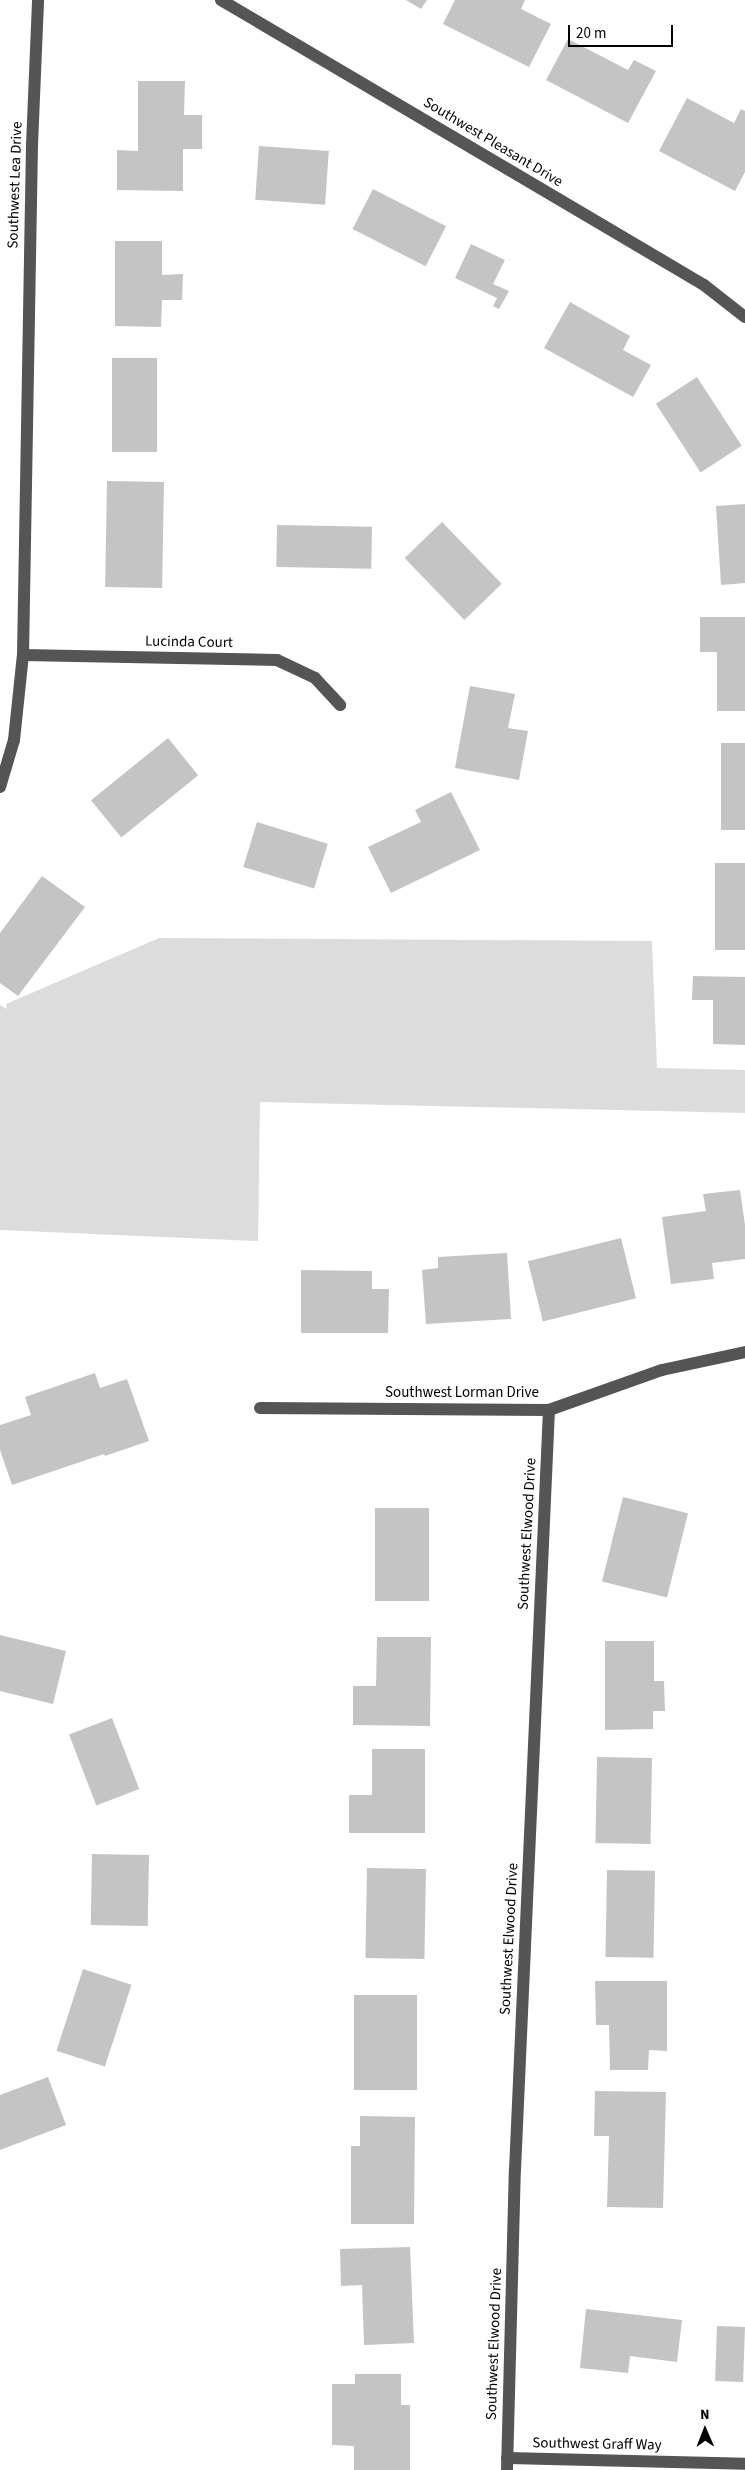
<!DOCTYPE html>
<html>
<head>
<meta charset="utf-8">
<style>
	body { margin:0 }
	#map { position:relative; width:745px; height:2470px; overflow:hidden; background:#fff; font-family:"Source Sans 3",sans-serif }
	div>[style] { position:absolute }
	.green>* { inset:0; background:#dcdcdc }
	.building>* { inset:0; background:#c4c4c4; transform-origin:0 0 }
	.minor>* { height:12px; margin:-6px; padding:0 6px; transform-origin:6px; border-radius:6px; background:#555 }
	span { translate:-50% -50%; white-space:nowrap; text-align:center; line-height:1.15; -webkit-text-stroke:4.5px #fff; paint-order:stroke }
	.street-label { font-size:15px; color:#000 }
	.north { position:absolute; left:680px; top:2405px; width:50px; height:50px; -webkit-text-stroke:4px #fff; paint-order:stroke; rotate:359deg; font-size:14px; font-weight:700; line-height:20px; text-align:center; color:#000 }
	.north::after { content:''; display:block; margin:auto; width:18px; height:22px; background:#000; clip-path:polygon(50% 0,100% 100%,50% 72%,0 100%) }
	.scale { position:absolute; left:568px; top:25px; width:105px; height:22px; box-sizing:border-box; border:2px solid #000; border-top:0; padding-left:6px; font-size:15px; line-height:18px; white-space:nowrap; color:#000; -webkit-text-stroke:4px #fff; paint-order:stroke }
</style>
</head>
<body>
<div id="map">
	<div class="green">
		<div style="clip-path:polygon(159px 938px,652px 941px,657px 1068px,745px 1070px,745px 1113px,260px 1102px,258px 1241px,0 1230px,0 1005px,7px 1009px,6px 1004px)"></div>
	</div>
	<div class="building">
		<div style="clip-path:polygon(406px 0,427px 0,421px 9px)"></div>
		<div style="clip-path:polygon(455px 0,525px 0,521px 9px,551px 24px,529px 67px,443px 24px)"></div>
		<div style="clip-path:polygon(568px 39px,628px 70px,634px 60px,656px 71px,628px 123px,546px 80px)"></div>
		<div style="clip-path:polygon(138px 81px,185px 81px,184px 115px,202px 115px,202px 149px,183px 149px,183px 191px,117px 190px,117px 150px,138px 151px)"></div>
		<div style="clip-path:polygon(687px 98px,734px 123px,741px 109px,745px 111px,745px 172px,735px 191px,659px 151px)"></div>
		<div style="left:259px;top:146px;width:70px;height:54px;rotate:4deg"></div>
		<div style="left:373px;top:189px;width:82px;height:45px;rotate:27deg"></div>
		<div style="clip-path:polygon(115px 241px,162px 241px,162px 275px,183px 274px,182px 300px,162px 300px,161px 327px,115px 326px)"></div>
		<div style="clip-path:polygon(471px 244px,505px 260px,493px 284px,509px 291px,499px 309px,493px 306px,497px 298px,455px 278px)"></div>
		<div style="clip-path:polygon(570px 302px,630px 336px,623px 350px,651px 365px,633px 397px,544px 348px)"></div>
		<div style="left:112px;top:358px;width:45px;height:94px"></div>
		<div style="left:697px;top:377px;width:82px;height:49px;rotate:57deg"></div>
		<div style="left:107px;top:481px;width:57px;height:106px;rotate:1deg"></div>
		<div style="clip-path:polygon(745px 504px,745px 583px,721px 585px,716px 506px)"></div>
		<div style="left:442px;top:522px;width:86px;height:52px;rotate:46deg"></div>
		<div style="left:277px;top:525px;width:95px;height:42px;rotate:1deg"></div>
		<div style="clip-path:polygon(700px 617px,745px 617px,745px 711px,717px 711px,717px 652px,700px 652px)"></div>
		<div style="clip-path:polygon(470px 686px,515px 694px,508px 728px,528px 731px,519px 780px,455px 768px)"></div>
		<div style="left:168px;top:738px;width:48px;height:99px;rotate:51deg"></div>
		<div style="left:721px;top:743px;width:24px;height:87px"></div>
		<div style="clip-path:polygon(451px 792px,480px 850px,391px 893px,368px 847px,421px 822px,415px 810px)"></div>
		<div style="left:257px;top:822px;width:74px;height:47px;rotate:17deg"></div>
		<div style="left:715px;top:863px;width:30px;height:87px"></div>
		<div style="clip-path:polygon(42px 876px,85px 907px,18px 996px,0 983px,0 933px)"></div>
		<div style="clip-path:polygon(693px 976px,745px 977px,745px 1045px,713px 1044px,713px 1000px,692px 1000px)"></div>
		<div style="clip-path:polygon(740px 1190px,745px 1225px,745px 1259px,712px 1263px,714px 1279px,671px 1284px,662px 1217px,706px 1211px,703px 1194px)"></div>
		<div style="left:621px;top:1238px;width:62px;height:96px;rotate:76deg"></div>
		<div style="clip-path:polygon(507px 1253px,511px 1319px,426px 1324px,422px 1270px,438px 1268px,438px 1257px)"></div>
		<div style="clip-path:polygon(301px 1270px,372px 1271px,372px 1289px,389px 1289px,388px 1333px,301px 1333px)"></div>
		<div style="clip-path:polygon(95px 1373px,100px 1388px,127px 1379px,149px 1441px,105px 1456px,104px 1454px,12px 1485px,0 1450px,0 1425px,31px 1415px,25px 1397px)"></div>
		<div style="left:623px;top:1497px;width:67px;height:87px;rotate:14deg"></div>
		<div style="left:375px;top:1508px;width:54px;height:93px"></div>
		<div style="clip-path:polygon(0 1635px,66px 1651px,53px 1704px,0 1691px)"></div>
		<div style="clip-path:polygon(377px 1637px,431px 1637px,430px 1726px,353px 1725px,353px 1686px,376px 1686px)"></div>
		<div style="clip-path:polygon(605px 1641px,654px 1641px,654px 1681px,664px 1681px,665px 1711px,653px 1711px,653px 1729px,605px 1730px)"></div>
		<div style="left:112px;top:1718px;width:76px;height:46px;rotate:69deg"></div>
		<div style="clip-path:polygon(372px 1749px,425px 1749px,425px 1833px,349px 1833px,349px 1795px,372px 1795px)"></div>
		<div style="left:597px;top:1757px;width:55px;height:86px;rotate:1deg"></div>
		<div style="left:92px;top:1854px;width:57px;height:71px;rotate:1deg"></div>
		<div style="left:367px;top:1868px;width:59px;height:90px;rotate:1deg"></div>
		<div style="left:607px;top:1870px;width:48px;height:87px;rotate:1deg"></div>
		<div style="left:83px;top:1969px;width:51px;height:86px;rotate:18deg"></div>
		<div style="clip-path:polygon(595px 1981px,667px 1981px,667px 2051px,649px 2050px,648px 2070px,610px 2070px,609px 2025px,596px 2025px)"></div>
		<div style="left:354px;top:1995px;width:63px;height:95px"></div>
		<div style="clip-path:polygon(48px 2077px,66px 2125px,0 2150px,0 2095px)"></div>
		<div style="clip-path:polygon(595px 2091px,666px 2092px,663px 2208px,607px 2207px,609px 2136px,594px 2136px)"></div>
		<div style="clip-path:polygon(360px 2116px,415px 2117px,414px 2224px,351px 2224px,351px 2146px,360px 2146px)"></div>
		<div style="clip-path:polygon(410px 2247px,414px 2343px,364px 2345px,362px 2285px,341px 2286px,340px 2249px)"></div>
		<div style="clip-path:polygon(586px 2309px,682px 2320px,677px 2362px,630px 2356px,628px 2373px,580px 2368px)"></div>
		<div style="left:717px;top:2326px;width:28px;height:55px;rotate:2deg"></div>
		<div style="clip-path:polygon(355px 2374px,401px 2374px,401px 2405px,410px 2405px,410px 2470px,354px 2470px,354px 2446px,332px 2445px,332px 2384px,355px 2384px)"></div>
	</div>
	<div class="minor">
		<div style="left:221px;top:0;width:561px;rotate:30.54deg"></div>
		<div style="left:704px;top:285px;width:52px;rotate:38deg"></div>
		<div style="left:23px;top:655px;width:254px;rotate:1.1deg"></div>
		<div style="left:277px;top:660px;width:42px;rotate:25.3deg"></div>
		<div style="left:315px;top:678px;width:37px;rotate:47deg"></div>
		<div style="left:0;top:787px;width:49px;rotate:-73.4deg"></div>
		<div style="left:14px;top:740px;width:85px;rotate:-84deg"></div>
		<div style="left:23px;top:655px;width:510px;rotate:-88.99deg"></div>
		<div style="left:32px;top:145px;width:145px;rotate:-87.6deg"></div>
		<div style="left:260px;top:1408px;width:289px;rotate:0.4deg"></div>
		<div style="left:549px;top:1410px;width:120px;rotate:-19.5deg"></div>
		<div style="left:662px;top:1370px;width:85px;rotate:-12.2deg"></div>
		<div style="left:507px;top:2458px;width:238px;rotate:1.4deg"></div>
		<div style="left:507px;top:2470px;width:300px;rotate:-88.5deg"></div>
		<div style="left:515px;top:2170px;width:761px;rotate:-87.44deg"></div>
	</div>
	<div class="street-label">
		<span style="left:493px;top:142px;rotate:31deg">Southwest Pleasant Drive</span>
		<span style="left:15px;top:185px;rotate:-88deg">Southwest Lea Drive</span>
		<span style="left:189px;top:642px;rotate:1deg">Lucinda Court</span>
		<span style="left:462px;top:1393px">Southwest Lorman Drive</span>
		<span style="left:527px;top:1534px;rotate:-87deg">Southwest Elwood Drive</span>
		<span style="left:509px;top:1939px;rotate:-87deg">Southwest Elwood Drive</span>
		<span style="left:494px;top:2344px;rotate:-88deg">Southwest Elwood Drive</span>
		<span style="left:597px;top:2444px;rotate:1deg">Southwest Graff Way</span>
	</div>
	<div class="north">N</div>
	<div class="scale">20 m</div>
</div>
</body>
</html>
